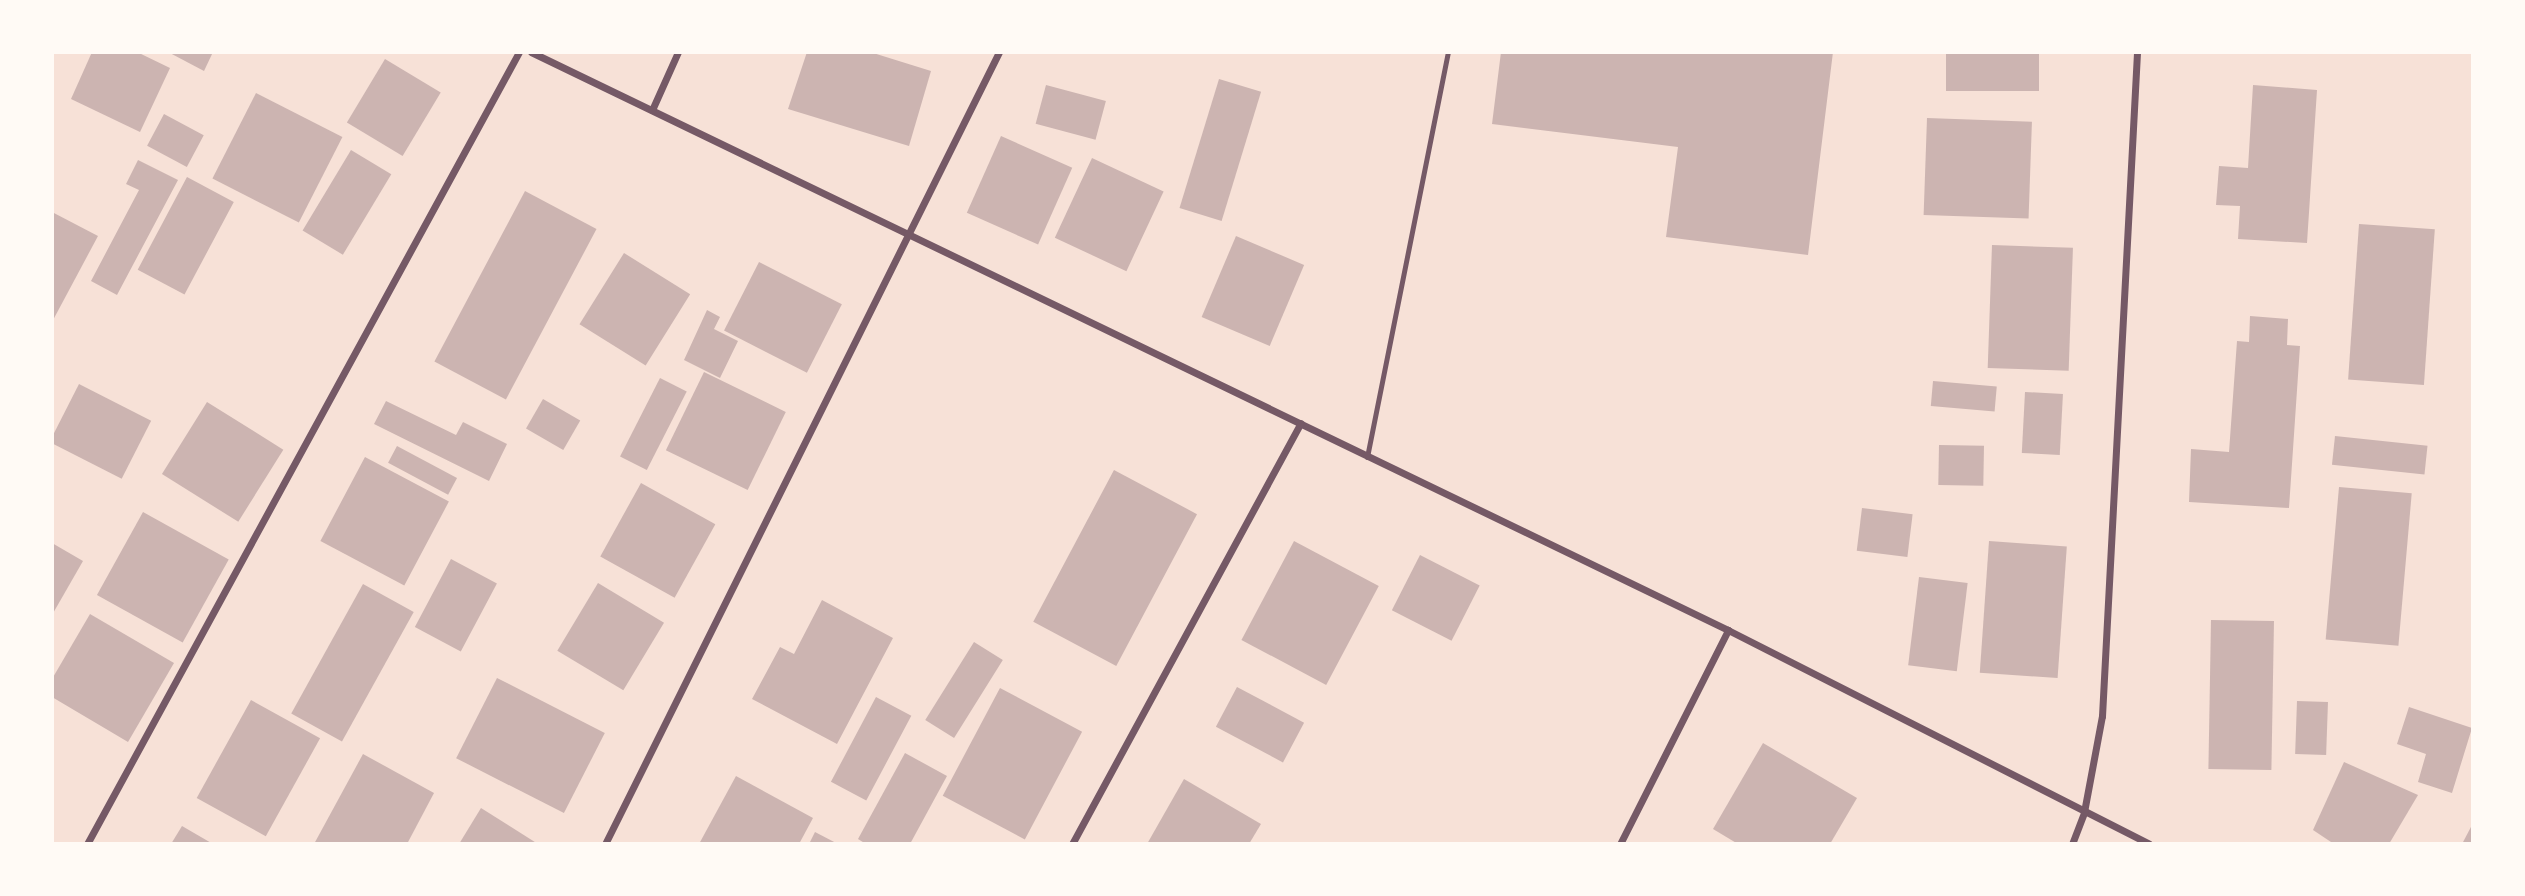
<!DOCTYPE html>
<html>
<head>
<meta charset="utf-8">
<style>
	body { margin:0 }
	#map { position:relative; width:2525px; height:896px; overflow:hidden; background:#f7e1d7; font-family:Ubuntu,sans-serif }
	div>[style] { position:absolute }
	.building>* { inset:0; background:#ccb4b1; transform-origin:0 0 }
	.service>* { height:5px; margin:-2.5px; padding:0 2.5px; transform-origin:2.5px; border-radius:2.5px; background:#755966 }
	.minor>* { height:7px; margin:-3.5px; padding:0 3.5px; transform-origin:3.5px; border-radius:3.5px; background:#755966 }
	span { translate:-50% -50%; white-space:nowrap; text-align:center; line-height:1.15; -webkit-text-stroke:5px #fffaf5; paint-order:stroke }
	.frame { position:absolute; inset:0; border:54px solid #fffaf5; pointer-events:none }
</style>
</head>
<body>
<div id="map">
	<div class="building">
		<div style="clip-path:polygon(92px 52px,137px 52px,170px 68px,140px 132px,71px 99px)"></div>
		<div style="clip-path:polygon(168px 52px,213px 52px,204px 71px)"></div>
		<div style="clip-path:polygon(807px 52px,870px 52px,931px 71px,909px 146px,788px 109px)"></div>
		<div style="clip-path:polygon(1501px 52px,1833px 52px,1808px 255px,1666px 237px,1678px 147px,1492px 124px)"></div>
		<div style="left:1946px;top:52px;width:93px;height:39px"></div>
		<div style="left:385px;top:59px;width:65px;height:74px;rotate:31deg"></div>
		<div style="left:1219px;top:79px;width:44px;height:135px;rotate:17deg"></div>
		<div style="left:1046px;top:85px;width:62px;height:40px;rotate:15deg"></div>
		<div style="clip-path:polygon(2253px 85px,2317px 90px,2307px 243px,2238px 239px,2240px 206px,2216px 205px,2219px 166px,2248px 168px)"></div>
		<div style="left:256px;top:93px;width:97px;height:96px;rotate:27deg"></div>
		<div style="left:164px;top:114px;width:45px;height:36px;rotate:28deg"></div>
		<div style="left:1927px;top:118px;width:105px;height:97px;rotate:2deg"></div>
		<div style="left:1001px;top:136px;width:78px;height:84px;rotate:24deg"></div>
		<div style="left:351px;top:150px;width:47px;height:94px;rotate:31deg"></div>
		<div style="left:1092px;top:158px;width:79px;height:88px;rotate:25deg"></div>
		<div style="clip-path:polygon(138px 160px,178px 180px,117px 295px,91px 281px,139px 190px,126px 184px)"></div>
		<div style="left:187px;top:177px;width:53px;height:105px;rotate:28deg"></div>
		<div style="left:525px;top:191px;width:81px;height:193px;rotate:28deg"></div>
		<div style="clip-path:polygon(52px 212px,98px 236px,52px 322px)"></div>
		<div style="left:2359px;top:224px;width:76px;height:156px;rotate:4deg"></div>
		<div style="left:1236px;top:236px;width:74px;height:88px;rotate:23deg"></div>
		<div style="left:1992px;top:245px;width:81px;height:123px;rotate:2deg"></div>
		<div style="left:624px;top:253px;width:78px;height:84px;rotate:32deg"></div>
		<div style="left:759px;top:262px;width:93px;height:77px;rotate:27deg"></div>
		<div style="clip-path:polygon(707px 310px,720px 317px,714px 329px,738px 341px,720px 378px,684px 360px)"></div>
		<div style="clip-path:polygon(2250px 316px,2288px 319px,2287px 345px,2300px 346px,2289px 508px,2189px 502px,2191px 449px,2229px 452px,2237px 341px,2249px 342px)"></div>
		<div style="left:704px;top:372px;width:91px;height:87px;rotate:26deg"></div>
		<div style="left:660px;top:378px;width:30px;height:88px;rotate:27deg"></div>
		<div style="left:1933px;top:381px;width:64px;height:25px;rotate:5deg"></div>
		<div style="left:79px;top:384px;width:81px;height:65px;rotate:27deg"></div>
		<div style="left:2025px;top:392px;width:38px;height:61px;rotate:3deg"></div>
		<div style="left:543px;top:399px;width:43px;height:34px;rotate:30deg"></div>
		<div style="clip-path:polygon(386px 401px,456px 435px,463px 422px,507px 444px,489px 481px,374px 424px)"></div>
		<div style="left:207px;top:402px;width:90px;height:85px;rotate:32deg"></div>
		<div style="left:2335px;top:436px;width:93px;height:29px;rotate:6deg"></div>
		<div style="left:1939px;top:445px;width:45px;height:40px;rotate:1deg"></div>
		<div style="left:397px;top:446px;width:68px;height:19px;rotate:28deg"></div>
		<div style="left:365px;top:457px;width:95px;height:95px;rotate:28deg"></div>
		<div style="left:1114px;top:470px;width:94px;height:172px;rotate:28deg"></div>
		<div style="left:641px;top:483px;width:85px;height:84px;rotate:29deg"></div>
		<div style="left:2339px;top:487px;width:73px;height:153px;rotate:5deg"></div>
		<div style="left:1862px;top:508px;width:51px;height:43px;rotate:7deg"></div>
		<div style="left:143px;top:512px;width:98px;height:95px;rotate:29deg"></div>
		<div style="left:1294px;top:541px;width:96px;height:112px;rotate:28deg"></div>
		<div style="left:1989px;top:541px;width:78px;height:132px;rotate:4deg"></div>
		<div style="clip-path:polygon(52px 543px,83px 561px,52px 615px)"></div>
		<div style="left:1420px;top:555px;width:67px;height:62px;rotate:27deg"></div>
		<div style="left:451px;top:559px;width:52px;height:77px;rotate:28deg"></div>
		<div style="left:1919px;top:577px;width:49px;height:89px;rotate:7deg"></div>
		<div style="left:598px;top:583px;width:77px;height:79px;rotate:31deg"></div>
		<div style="left:363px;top:584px;width:58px;height:148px;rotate:29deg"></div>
		<div style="clip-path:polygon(822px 600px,893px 638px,837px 744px,752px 699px,780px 647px,794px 654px)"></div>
		<div style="clip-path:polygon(90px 614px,174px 663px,128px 742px,52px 697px,52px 679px)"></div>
		<div style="left:2211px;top:620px;width:63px;height:149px;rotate:1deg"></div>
		<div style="left:974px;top:642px;width:34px;height:92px;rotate:32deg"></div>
		<div style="left:497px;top:678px;width:121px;height:90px;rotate:27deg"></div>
		<div style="left:1237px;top:687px;width:76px;height:45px;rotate:28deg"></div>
		<div style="left:1000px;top:688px;width:93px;height:122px;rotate:28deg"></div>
		<div style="left:876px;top:697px;width:40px;height:96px;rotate:28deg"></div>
		<div style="left:251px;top:700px;width:79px;height:112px;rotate:29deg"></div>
		<div style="left:2297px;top:701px;width:31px;height:53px;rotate:2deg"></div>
		<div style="clip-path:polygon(2409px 707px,2472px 728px,2452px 793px,2418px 782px,2426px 754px,2397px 744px)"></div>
		<div style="clip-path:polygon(1763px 743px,1857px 798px,1830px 844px,1738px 844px,1713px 829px)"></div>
		<div style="clip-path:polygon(905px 753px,947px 776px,910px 844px,866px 844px,858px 839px)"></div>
		<div style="clip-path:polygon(363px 754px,434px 793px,407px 844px,314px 844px)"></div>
		<div style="clip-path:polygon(2344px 762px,2418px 795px,2389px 844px,2334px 844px,2313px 830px)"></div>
		<div style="clip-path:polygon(736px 776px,813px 818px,799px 844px,699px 844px)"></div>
		<div style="clip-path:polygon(1184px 779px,1261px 824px,1249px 844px,1147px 844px)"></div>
		<div style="clip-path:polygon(481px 808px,538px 844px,459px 844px)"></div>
		<div style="clip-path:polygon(2472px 825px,2472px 844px,2462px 844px)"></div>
		<div style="clip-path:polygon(182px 826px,213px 844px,171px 844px)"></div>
		<div style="clip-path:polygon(815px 832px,838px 844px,809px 844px)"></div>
	</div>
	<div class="service">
		<div style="left:1367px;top:457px;width:413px;rotate:-78.7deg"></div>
	</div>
	<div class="minor">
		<div style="left:531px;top:52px;width:1329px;rotate:25.77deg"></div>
		<div style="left:1728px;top:630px;width:472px;rotate:26.9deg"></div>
		<div style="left:652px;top:110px;width:64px;rotate:-65.9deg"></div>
		<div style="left:87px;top:844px;width:902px;rotate:-61.39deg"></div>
		<div style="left:605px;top:844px;width:885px;rotate:-63.55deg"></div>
		<div style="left:1072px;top:844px;width:479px;rotate:-61.5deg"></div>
		<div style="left:1620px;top:844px;width:240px;rotate:-63.2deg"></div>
		<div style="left:2072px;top:844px;width:34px;rotate:-69deg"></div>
		<div style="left:2084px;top:812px;width:98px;rotate:-79.4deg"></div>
		<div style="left:2102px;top:716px;width:665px;rotate:-86.98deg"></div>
	</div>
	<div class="frame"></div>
</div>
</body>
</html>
